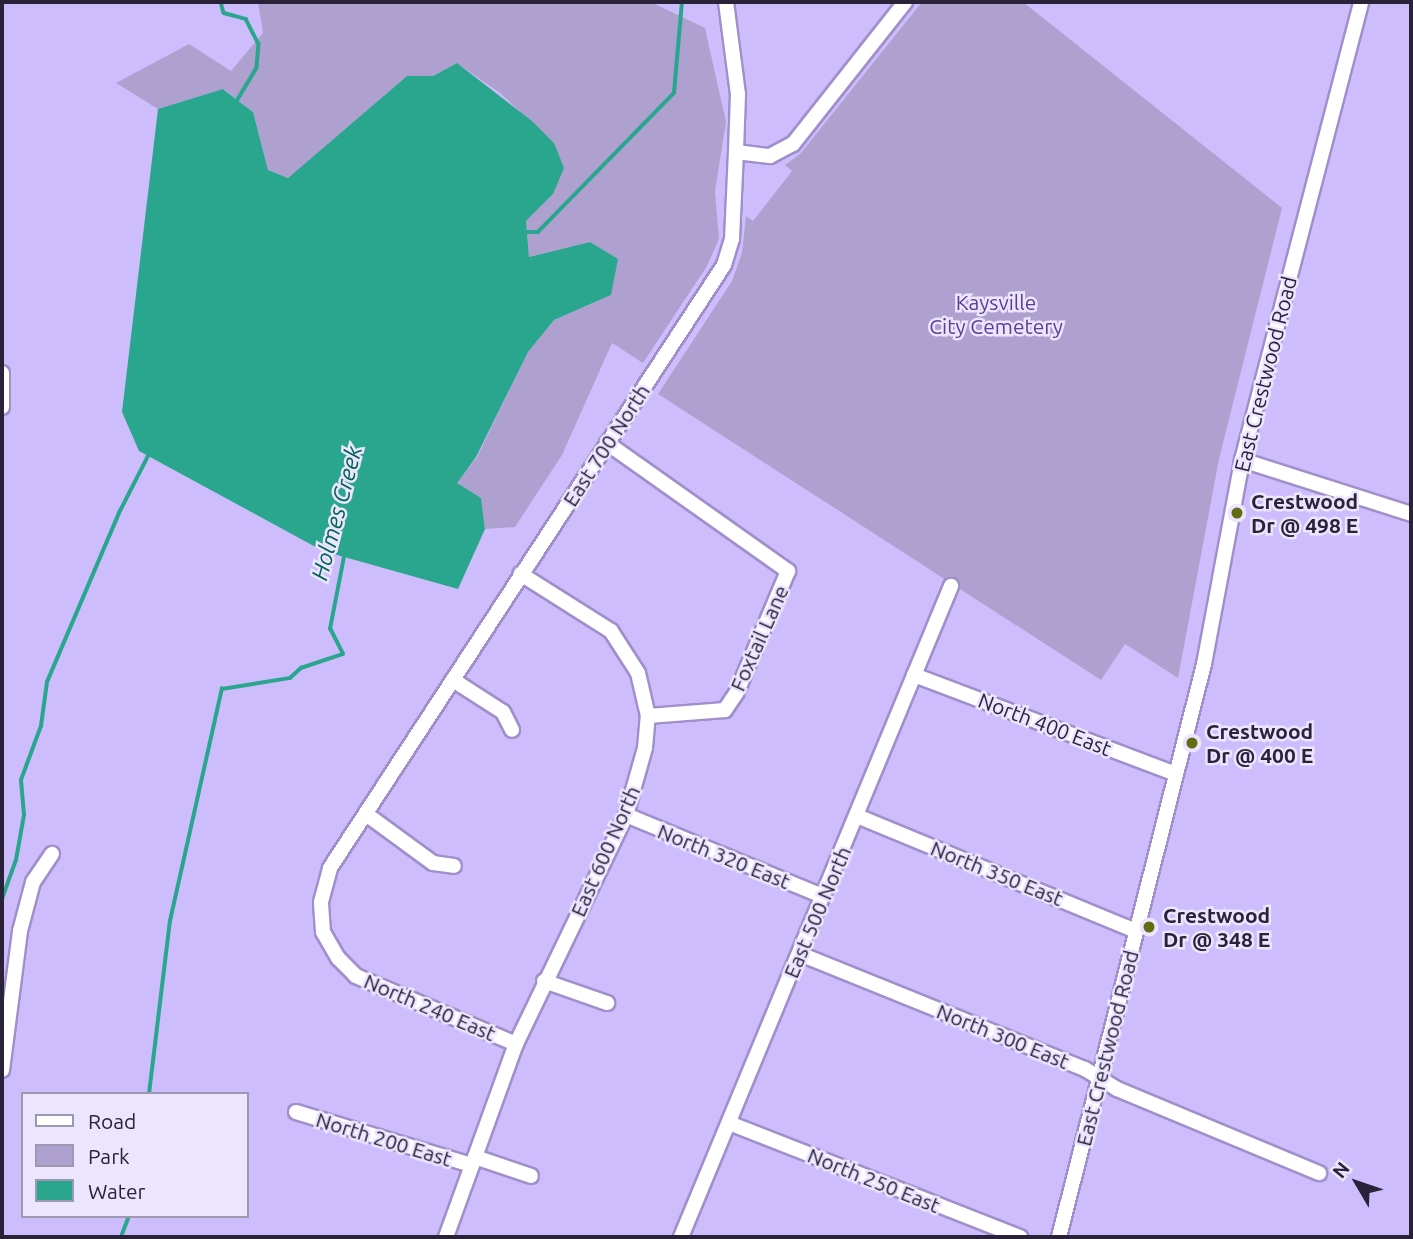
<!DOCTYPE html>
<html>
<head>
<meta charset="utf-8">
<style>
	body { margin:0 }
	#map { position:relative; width:1413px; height:1239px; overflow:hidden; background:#cebdfc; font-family:Ubuntu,sans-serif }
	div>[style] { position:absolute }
	.green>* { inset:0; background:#aea1d0 }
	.water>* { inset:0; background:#2aa68f }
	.stream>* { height:3.5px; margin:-1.75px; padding:0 1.75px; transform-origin:1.75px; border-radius:1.75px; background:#2aa68f }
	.roads { filter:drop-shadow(2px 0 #a08fcb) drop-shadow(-2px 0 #a08fcb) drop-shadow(0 2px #a08fcb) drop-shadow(0 -2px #a08fcb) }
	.minor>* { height:14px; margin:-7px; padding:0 7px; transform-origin:7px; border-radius:7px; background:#fff }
	.dots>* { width:19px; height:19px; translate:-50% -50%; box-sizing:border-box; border:4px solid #ebe5ff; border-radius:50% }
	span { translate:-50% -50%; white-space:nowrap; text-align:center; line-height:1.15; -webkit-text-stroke:5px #ebe5ff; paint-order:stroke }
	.park-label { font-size:21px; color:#5c3c95 }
	.street-label { font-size:21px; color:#292239 }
	.poi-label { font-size:21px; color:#292239; font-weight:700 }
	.left { translate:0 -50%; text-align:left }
	.water-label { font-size:23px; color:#006454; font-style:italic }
	.frame { position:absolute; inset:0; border:4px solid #292239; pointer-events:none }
	.legend { position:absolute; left:21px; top:1092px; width:228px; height:126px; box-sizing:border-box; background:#ebe5ff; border:2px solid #9d97b0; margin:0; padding:9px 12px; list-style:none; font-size:21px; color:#292239 }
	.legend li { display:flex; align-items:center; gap:14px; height:35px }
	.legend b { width:35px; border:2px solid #9d97b0 }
	.north { position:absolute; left:1322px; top:1148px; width:70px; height:70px; -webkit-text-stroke:5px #ebe5ff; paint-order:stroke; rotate:309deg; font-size:19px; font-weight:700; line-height:28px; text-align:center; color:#292239 }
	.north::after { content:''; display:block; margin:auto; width:24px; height:32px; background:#292239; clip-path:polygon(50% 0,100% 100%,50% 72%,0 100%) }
</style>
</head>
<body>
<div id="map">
	<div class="green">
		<div style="clip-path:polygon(258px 2px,651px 2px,705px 28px,726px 122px,715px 191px,719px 239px,707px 266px,643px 363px,612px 343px,562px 455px,515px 527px,485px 529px,481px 498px,456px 483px,477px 457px,528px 352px,554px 320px,611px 295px,590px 242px,529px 257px,526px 221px,553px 194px,554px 143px,500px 93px,457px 63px,433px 76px,407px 76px,288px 178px,268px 170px,253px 112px,224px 89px,158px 109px,116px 83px,189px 44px,231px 71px,263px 33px)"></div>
		<div style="clip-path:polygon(922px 2px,1023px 2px,1282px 208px,1219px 459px,1178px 678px,1125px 644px,1101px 680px,658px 394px,732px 281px,742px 253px,746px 216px,753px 221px,792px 171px,785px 165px,800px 154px)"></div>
	</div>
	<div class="water">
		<div style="clip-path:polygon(457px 63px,532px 121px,554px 143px,564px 168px,553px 194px,526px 221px,529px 257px,590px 242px,618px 259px,611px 295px,554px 320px,528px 352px,476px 457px,457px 483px,481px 498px,485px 529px,458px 589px,323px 551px,139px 451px,122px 412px,158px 109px,223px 89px,253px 112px,268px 170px,288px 178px,407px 76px,433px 76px)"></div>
	</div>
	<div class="stream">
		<div style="left:221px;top:2px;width:11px;rotate:75deg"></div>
		<div style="left:224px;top:13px;width:23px;rotate:15deg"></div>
		<div style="left:246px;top:19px;width:28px;rotate:63deg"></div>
		<div style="left:259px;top:44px;width:24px;rotate:95deg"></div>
		<div style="left:257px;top:68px;width:41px;rotate:121deg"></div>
		<div style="left:525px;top:232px;width:13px"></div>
		<div style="left:538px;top:232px;width:194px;rotate:-45.6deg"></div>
		<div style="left:674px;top:93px;width:91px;rotate:-85deg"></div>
		<div style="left:2px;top:899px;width:41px;rotate:-70.3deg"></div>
		<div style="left:16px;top:860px;width:46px;rotate:-79.9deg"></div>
		<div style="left:24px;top:815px;width:35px;rotate:-95deg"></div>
		<div style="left:21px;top:780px;width:58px;rotate:-69.7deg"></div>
		<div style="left:41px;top:726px;width:44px;rotate:-82.2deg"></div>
		<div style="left:47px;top:682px;width:184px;rotate:-66.9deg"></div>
		<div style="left:119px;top:513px;width:64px;rotate:-63deg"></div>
		<div style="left:149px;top:1094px;width:174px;rotate:-83.1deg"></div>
		<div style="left:170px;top:921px;width:238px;rotate:-77.4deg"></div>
		<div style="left:222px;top:689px;width:69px;rotate:-9.2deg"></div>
		<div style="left:290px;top:678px;width:15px;rotate:-42deg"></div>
		<div style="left:301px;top:668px;width:44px;rotate:-18.4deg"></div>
		<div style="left:343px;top:654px;width:28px;rotate:-117deg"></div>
		<div style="left:330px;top:629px;width:78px;rotate:-79deg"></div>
		<div style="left:121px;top:1237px;width:22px;rotate:-69deg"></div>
	</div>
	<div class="roads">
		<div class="minor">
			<div style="left:726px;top:2px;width:93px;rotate:82.6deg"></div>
			<div style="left:738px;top:94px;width:58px;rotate:92deg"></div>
			<div style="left:2px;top:373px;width:34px;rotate:90deg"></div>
			<div style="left:607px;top:443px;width:222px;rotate:35.3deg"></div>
			<div style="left:788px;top:571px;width:131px;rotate:112.9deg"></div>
			<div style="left:737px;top:692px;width:22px;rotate:124deg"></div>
			<div style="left:725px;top:710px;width:77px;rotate:175.5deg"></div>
			<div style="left:1242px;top:460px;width:177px;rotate:17.7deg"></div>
			<div style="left:914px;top:675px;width:280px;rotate:20.7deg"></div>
			<div style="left:453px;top:680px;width:59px;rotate:32.6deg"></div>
			<div style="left:503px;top:712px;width:20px;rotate:63deg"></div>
			<div style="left:366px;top:814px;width:83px;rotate:36.2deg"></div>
			<div style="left:433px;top:863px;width:21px;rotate:8deg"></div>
			<div style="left:626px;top:815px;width:213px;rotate:22.4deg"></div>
			<div style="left:857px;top:816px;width:302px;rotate:22.4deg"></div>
			<div style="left:800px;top:954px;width:307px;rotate:22deg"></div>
			<div style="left:1085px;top:1069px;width:38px;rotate:32deg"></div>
			<div style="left:1117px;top:1089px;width:219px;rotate:22.6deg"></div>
			<div style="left:544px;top:981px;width:67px;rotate:19.2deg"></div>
			<div style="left:516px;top:1044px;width:174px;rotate:-157deg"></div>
			<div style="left:356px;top:976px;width:25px;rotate:-135deg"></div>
			<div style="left:338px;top:958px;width:30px;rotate:-120deg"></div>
			<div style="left:323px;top:932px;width:30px;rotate:-94deg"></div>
			<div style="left:321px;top:902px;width:35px;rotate:-75deg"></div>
			<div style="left:330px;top:868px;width:720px;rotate:-56.84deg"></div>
			<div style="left:724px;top:265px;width:27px;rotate:-73deg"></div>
			<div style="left:732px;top:239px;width:87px;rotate:-87.4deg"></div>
			<div style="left:736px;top:152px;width:34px;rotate:7deg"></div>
			<div style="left:770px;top:156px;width:26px;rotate:-28deg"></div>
			<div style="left:793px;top:144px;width:181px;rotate:-51.7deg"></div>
			<div style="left:2px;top:1070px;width:140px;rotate:-82.6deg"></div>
			<div style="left:20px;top:931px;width:51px;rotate:-75.1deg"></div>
			<div style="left:33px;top:882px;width:34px;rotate:-56deg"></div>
			<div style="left:296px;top:1112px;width:184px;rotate:16.8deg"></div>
			<div style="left:729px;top:1123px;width:313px;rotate:21.4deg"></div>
			<div style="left:475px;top:1157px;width:59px;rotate:18.7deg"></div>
			<div style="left:446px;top:1237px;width:205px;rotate:-70.1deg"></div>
			<div style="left:516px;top:1044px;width:254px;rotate:-64.3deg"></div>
			<div style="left:626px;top:815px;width:70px;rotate:-74.2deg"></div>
			<div style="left:645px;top:748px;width:32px;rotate:-85deg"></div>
			<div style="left:648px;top:716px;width:44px;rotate:-103.1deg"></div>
			<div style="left:638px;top:673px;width:50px;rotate:-122.7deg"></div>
			<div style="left:611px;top:631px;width:107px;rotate:-147.7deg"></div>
			<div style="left:681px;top:1237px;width:705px;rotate:-67.47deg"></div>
			<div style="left:1059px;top:1237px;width:591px;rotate:-75.8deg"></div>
			<div style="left:1204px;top:664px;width:208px;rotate:-79.4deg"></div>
			<div style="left:1242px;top:460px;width:473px;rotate:-75.4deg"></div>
		</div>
	</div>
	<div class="dots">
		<div style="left:1237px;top:513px;background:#616c13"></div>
		<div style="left:1192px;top:743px;background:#616c13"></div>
		<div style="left:1149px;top:927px;background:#616c13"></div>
	</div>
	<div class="park-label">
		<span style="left:996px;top:314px">Kaysville<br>City Cemetery</span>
	</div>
	<div class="street-label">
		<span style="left:1265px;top:374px;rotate:-76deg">East Crestwood Road</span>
		<span style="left:606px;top:445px;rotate:-57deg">East 700 North</span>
		<span style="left:759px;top:638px;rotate:-66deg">Foxtail Lane</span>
		<span style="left:1045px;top:724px;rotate:21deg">North 400 East</span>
		<span style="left:605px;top:851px;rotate:-66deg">East 600 North</span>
		<span style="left:724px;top:856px;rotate:22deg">North 320 East</span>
		<span style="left:997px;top:873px;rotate:22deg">North 350 East</span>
		<span style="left:817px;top:912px;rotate:-67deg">East 500 North</span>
		<span style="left:430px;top:1007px;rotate:23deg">North 240 East</span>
		<span style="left:1003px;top:1036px;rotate:22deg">North 300 East</span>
		<span style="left:1107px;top:1048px;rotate:-76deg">East Crestwood Road</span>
		<span style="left:384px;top:1139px;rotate:17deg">North 200 East</span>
		<span style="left:874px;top:1180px;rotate:22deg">North 250 East</span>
	</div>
	<div class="poi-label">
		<span class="left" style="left:1251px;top:513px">Crestwood<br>Dr @ 498 E</span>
		<span class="left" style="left:1206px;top:743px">Crestwood<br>Dr @ 400 E</span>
		<span class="left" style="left:1163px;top:927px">Crestwood<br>Dr @ 348 E</span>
	</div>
	<div class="water-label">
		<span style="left:337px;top:513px;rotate:-75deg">Holmes Creek</span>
	</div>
	<div class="frame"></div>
	<ul class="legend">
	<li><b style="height:9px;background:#fff"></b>Road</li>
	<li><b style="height:19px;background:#aea1d0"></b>Park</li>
	<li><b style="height:19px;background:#2aa68f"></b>Water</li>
	</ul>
	<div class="north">N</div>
</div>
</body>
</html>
